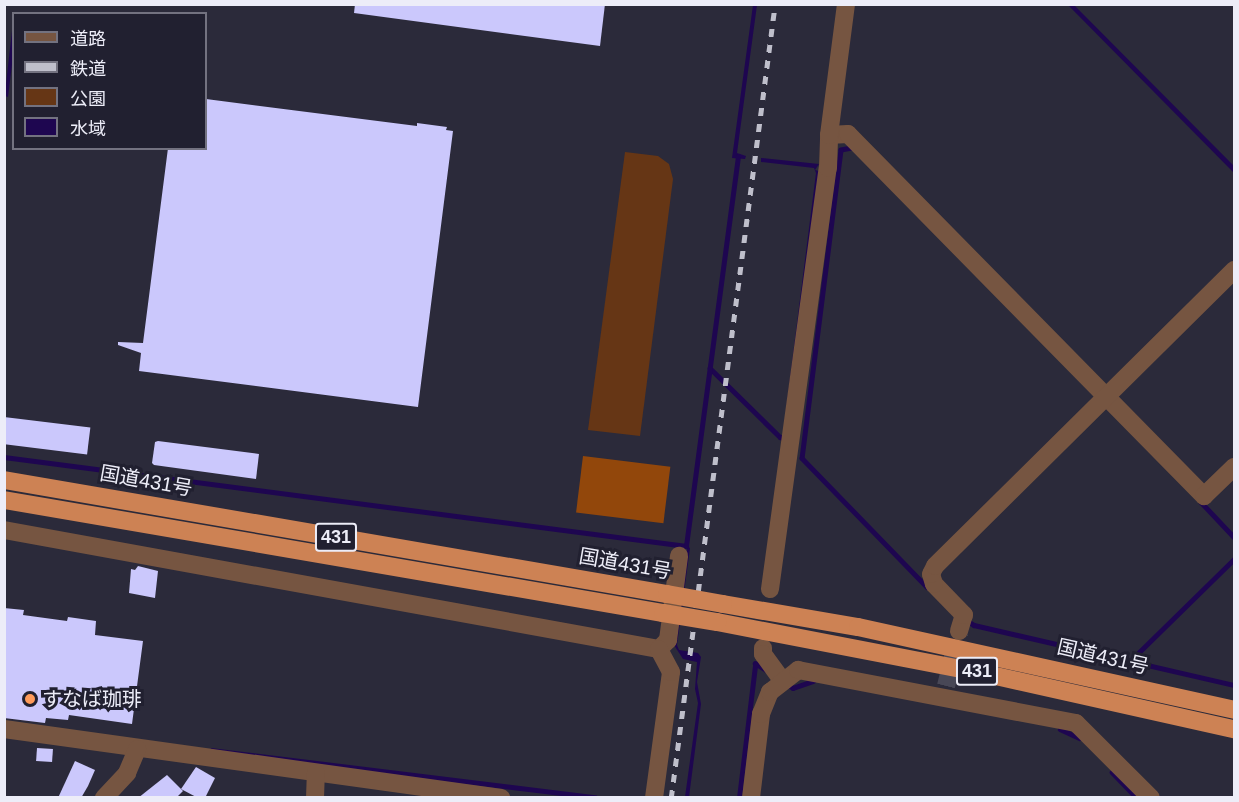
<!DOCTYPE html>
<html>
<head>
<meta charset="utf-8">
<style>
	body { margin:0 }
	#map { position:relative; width:1239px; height:802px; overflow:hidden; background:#2b2a3a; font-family:Arial,"Noto Sans JP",sans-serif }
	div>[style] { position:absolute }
	.green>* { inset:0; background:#663615 }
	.forest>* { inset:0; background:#92470b; transform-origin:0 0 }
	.water>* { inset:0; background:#1e0650; transform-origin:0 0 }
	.stream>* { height:4.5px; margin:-2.25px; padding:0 2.25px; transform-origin:2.25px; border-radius:2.25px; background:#1e0650 }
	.building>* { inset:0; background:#cbc8fc; transform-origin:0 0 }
	.minor-tunnel>* { height:18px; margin-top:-9px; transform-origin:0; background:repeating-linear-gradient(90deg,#484756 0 18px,transparent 0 27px) }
	.minor>* { height:18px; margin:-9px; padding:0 9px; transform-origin:9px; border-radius:9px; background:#765541 }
	.trunk>* { height:18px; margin:-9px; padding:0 9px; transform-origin:9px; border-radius:9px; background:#cd8254 }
	.rail>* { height:4.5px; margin-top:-2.25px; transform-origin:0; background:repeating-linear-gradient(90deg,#bfbfcb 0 8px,transparent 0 16px) }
	.trunk-bridge>* { height:18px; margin:-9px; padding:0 9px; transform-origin:9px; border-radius:9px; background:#cd8254 }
	.dots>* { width:16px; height:16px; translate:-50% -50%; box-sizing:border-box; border:3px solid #212030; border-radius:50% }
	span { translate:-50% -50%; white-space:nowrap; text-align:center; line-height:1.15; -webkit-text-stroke:6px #212030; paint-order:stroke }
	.shield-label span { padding:2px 4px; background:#212030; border:2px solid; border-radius:4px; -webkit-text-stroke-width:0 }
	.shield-label { font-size:18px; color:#ededf8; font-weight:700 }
	.street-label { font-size:20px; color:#ededf8 }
	.poi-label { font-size:20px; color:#ededf8 }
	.left { translate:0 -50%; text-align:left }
	.frame { position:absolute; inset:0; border:6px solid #ededf8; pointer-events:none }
	.legend { position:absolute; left:12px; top:12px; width:195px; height:138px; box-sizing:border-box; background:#212030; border:2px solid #737280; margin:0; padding:8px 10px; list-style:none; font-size:18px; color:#ededf8 }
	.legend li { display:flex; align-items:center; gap:12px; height:30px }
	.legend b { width:30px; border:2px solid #737280 }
</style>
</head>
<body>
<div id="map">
	<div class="green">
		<div style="clip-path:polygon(625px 152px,658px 156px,669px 164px,673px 179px,640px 436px,588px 430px)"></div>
	</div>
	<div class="forest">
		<div style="left:583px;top:456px;width:88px;height:57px;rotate:7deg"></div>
	</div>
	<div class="water">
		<div style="clip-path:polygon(753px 5px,757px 5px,737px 153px,746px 156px,745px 159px,732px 158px)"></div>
		<div style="clip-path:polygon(1068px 5px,1074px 5px,1234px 166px,1234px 173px)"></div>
		<div style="clip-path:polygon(13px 22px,13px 56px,8px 97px,5px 96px,5px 93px)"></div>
		<div style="clip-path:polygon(761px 158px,819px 164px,815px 170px,819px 171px,783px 433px,816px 173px,814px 168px,761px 162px)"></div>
		<div style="clip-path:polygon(684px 543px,690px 548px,677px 645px,679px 650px,698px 653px,701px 657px,697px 682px,701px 704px,689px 797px,685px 797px,698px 703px,695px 689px,697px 662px,683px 659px,674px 645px,687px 549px)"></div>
		<div style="left:211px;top:748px;width:389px;height:5px;rotate:7deg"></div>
	</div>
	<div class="stream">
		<div style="left:852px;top:148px;width:11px;rotate:170deg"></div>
		<div style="left:841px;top:150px;width:310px;rotate:97.2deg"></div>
		<div style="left:802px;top:458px;width:180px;rotate:45.9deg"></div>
		<div style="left:710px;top:368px;width:98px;rotate:44.6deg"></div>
		<div style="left:780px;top:437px;width:4px;rotate:14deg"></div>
		<div style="left:4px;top:457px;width:688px;rotate:7.43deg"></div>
		<div style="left:1201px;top:502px;width:48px;rotate:46.7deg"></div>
		<div style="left:686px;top:546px;width:393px;rotate:-82.4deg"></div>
		<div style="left:968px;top:621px;width:7px;rotate:34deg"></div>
		<div style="left:974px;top:625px;width:267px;rotate:13deg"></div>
		<div style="left:1131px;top:660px;width:144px;rotate:-44.4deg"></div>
		<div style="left:755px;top:663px;width:13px;rotate:32deg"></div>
		<div style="left:788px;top:684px;width:6px;rotate:39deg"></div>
		<div style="left:793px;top:688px;width:21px;rotate:-19deg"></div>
		<div style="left:1060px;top:729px;width:21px;rotate:25deg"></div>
		<div style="left:1112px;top:772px;width:36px;rotate:46deg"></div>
		<div style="left:739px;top:798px;width:134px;rotate:-83.1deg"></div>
	</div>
	<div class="building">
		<div style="clip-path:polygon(355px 4px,605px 4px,600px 46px,354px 13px)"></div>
		<div style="clip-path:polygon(206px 99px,417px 126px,417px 123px,447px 127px,446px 130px,453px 131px,418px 407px,139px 371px,141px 353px,118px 345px,118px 342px,143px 343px,168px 148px,206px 148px)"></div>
		<div style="left:4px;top:417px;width:87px;height:27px;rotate:7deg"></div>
		<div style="clip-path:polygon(158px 441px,259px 454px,256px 479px,154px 465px,152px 463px,155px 442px)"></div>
		<div style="clip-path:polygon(138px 566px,158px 571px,155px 598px,129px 593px,131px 569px,135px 570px)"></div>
		<div style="clip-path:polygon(4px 608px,24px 610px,23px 615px,67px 621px,68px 617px,96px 621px,95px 635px,143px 641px,132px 724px,69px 715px,68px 720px,46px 718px,45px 723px,4px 718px)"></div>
		<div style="left:37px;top:748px;width:16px;height:13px;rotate:4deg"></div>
		<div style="clip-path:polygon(75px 761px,95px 770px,88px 786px,81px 798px,58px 798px)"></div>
		<div style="clip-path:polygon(196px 767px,215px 778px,205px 798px,198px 798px,181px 789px)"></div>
		<div style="clip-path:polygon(167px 775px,183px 791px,176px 798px,138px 798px)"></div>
	</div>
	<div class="minor-tunnel">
		<div style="left:946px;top:686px;width:55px;rotate:-76.2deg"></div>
	</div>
	<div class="minor">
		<div style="left:829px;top:135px;width:19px;rotate:-3deg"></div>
		<div style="left:848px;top:134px;width:508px;rotate:45.48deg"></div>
		<div style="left:1204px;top:496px;width:42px;rotate:-44deg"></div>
		<div style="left:4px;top:530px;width:666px;rotate:10.3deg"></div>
		<div style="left:659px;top:649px;width:13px;rotate:-45deg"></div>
		<div style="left:668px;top:640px;width:85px;rotate:-82.5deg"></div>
		<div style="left:770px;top:589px;width:425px;rotate:-82.2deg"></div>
		<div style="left:828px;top:168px;width:33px;rotate:-88deg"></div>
		<div style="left:829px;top:135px;width:132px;rotate:-82.6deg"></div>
		<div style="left:959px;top:631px;width:17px;rotate:-73deg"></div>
		<div style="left:964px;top:615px;width:43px;rotate:-134.1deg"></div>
		<div style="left:934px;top:584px;width:10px;rotate:-107deg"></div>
		<div style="left:931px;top:574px;width:9px;rotate:-63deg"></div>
		<div style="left:935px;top:566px;width:421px;rotate:-44.7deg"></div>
		<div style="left:763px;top:648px;width:6px;rotate:90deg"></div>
		<div style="left:763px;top:654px;width:32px;rotate:54deg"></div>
		<div style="left:4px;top:729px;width:502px;rotate:7.9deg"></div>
		<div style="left:104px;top:798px;width:34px;rotate:-47deg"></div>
		<div style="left:127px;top:773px;width:26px;rotate:-67deg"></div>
		<div style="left:315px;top:798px;width:25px;rotate:-88deg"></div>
		<div style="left:654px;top:798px;width:127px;rotate:-82.3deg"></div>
		<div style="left:671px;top:672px;width:26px;rotate:-118deg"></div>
		<div style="left:751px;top:798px;width:85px;rotate:-83.2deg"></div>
		<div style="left:761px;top:714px;width:24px;rotate:-68deg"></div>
		<div style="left:770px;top:692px;width:36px;rotate:-38deg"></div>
		<div style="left:798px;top:670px;width:283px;rotate:10.8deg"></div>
		<div style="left:1076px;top:723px;width:106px;rotate:45deg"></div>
	</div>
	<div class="trunk">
		<div style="left:4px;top:480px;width:673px;rotate:9.76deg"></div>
		<div style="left:4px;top:500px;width:669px;rotate:9.73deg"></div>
		<div style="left:723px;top:604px;width:137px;rotate:9.7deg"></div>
		<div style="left:858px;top:627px;width:385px;rotate:12.4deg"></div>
		<div style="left:717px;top:622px;width:275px;rotate:10.9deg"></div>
		<div style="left:987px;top:674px;width:253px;rotate:12.6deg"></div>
	</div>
	<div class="rail">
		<div style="left:671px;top:798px;width:801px;rotate:-82.54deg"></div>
	</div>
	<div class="trunk-bridge">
		<div style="left:667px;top:594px;width:57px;rotate:10.1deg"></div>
		<div style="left:663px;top:613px;width:55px;rotate:9.5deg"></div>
	</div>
	<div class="dots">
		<div style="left:30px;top:699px;background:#ff9b5b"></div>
	</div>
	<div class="shield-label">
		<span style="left:336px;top:537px">431</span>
		<span style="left:977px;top:671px">431</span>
	</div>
	<div class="street-label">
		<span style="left:146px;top:481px;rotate:10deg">国道431号</span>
		<span style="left:625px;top:564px;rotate:10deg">国道431号</span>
		<span style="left:1103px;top:657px;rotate:13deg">国道431号</span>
	</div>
	<div class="poi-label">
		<span class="left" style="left:42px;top:699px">すなば珈琲</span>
	</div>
	<div class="frame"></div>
	<ul class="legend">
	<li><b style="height:8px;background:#765541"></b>道路</li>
	<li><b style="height:8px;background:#bfbfcb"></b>鉄道</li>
	<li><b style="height:16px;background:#663615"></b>公園</li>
	<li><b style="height:16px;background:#1e0650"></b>水域</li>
	</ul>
</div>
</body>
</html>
